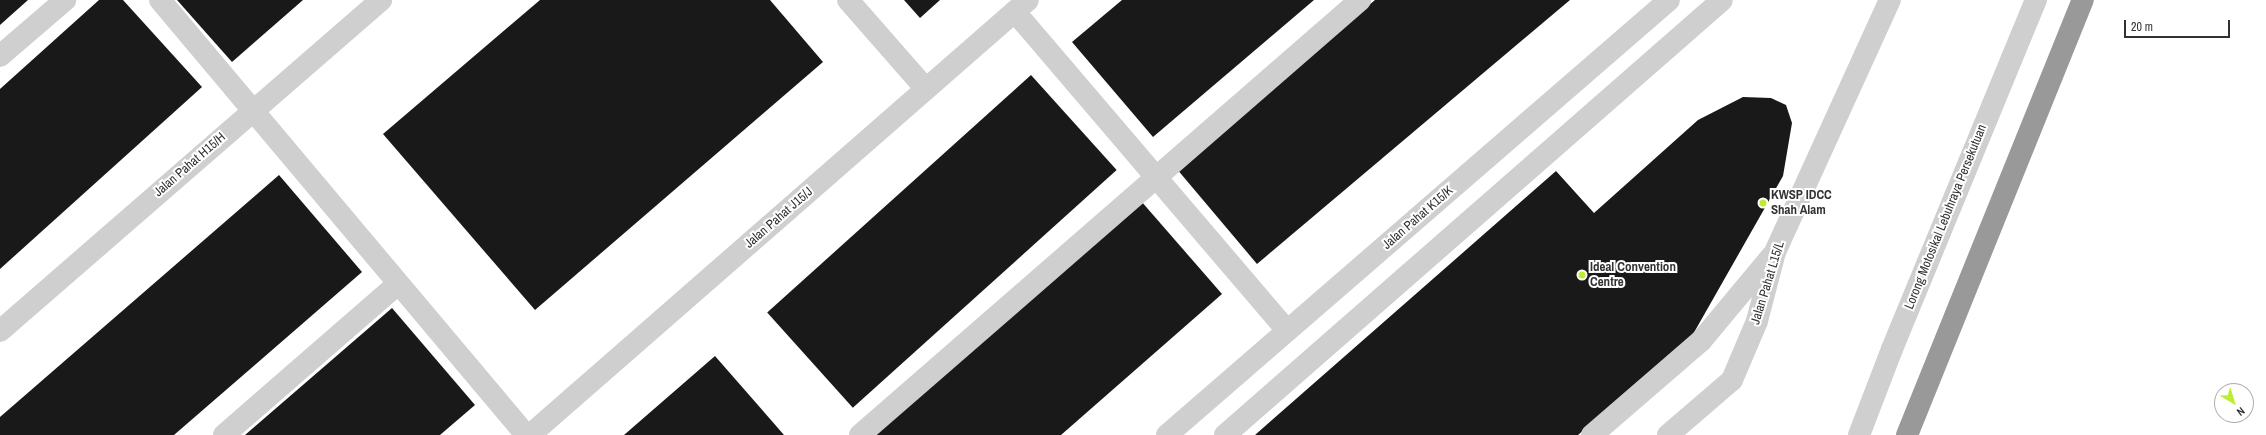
<!DOCTYPE html>
<html>
<head>
<meta charset="utf-8">
<style>
	body { margin:0 }
	#map { position:relative; width:2266px; height:435px; overflow:hidden; background:#fff; font-family:"Archivo Narrow",sans-serif }
	div>[style] { position:absolute }
	.building>* { inset:0; background:#191919; transform-origin:0 0 }
	.minor>* { height:22px; margin:-11px; padding:0 11px; transform-origin:11px; border-radius:11px; background:#cfcfcf }
	.highway>* { height:22px; margin:-11px; padding:0 11px; transform-origin:11px; border-radius:11px; background:#999 }
	.dots>* { width:11px; height:11px; translate:-50% -50%; box-sizing:border-box; border:2px solid #fff; border-radius:50% }
	span { translate:-50% -50%; white-space:nowrap; text-align:center; line-height:1.15; -webkit-text-stroke:4px #fff; paint-order:stroke }
	.street-label { font-size:13px; color:#323232 }
	.poi-label { font-size:13px; color:#323232; font-weight:700 }
	.left { translate:0 -50%; text-align:left }
	.north { position:absolute; left:2214px; top:383px; width:40px; height:40px; box-sizing:border-box; background:#fff; border:1px solid #adadad; border-radius:50%; rotate:142deg; font-size:11px; font-weight:700; line-height:16px; text-align:center; color:#323232 }
	.north::after { content:''; display:block; margin:auto; width:14px; height:18px; background:#bdec32; clip-path:polygon(50% 0,100% 100%,50% 72%,0 100%) }
	.scale { position:absolute; left:2124px; top:20px; width:106px; height:18px; box-sizing:border-box; border:2px solid #323232; border-top:0; padding-left:5px; font-size:12px; line-height:14px; white-space:nowrap; color:#323232; -webkit-text-stroke:3px #fff; paint-order:stroke }
</style>
</head>
<body>
<div id="map">
	<div class="building">
		<div style="clip-path:polygon(0 0,28px 0,0 25px)"></div>
		<div style="clip-path:polygon(99px 0,123px 0,202px 87px,0 269px,0 89px)"></div>
		<div style="clip-path:polygon(177px 0,303px 0,232px 62px)"></div>
		<div style="clip-path:polygon(540px 0,770px 0,823px 62px,535px 310px,383px 134px)"></div>
		<div style="clip-path:polygon(904px 0,940px 0,920px 18px)"></div>
		<div style="clip-path:polygon(1122px 0,1314px 0,1153px 137px,1072px 42px)"></div>
		<div style="clip-path:polygon(1375px 0,1570px 0,1257px 264px,1176px 168px)"></div>
		<div style="left:1031px;top:75px;width:128px;height:355px;rotate:48deg"></div>
		<div style="clip-path:polygon(1743px 97px,1771px 98px,1786px 105px,1792px 123px,1783px 176px,1692px 336px,1578px 435px,1255px 435px,1556px 171px,1594px 213px,1698px 120px)"></div>
		<div style="clip-path:polygon(279px 175px,362px 272px,174px 435px,0 435px,0 417px)"></div>
		<div style="clip-path:polygon(1141px 201px,1222px 294px,1061px 435px,875px 435px)"></div>
		<div style="clip-path:polygon(392px 308px,475px 405px,440px 435px,245px 435px)"></div>
		<div style="clip-path:polygon(715px 356px,784px 435px,624px 435px)"></div>
	</div>
	<div class="minor">
		<div style="left:160px;top:0;width:568px;rotate:49.92deg"></div>
		<div style="left:848px;top:0;width:118px;rotate:48.8deg"></div>
		<div style="left:1015px;top:12px;width:419px;rotate:49.5deg"></div>
		<div style="left:0;top:56px;width:86px;rotate:-40.7deg"></div>
		<div style="left:0;top:331px;width:505px;rotate:-40.98deg"></div>
		<div style="left:224px;top:435px;width:230px;rotate:-41deg"></div>
		<div style="left:530px;top:435px;width:661px;rotate:-41.14deg"></div>
		<div style="left:860px;top:435px;width:663px;rotate:-41.02deg"></div>
		<div style="left:1167px;top:435px;width:664px;rotate:-40.91deg"></div>
		<div style="left:1225px;top:435px;width:660px;rotate:-41.19deg"></div>
		<div style="left:1592px;top:435px;width:144px;rotate:-40.8deg"></div>
		<div style="left:1701px;top:341px;width:109px;rotate:-50.2deg"></div>
		<div style="left:1668px;top:435px;width:84px;rotate:-40.7deg"></div>
		<div style="left:1732px;top:380px;width:64px;rotate:-67deg"></div>
		<div style="left:1757px;top:321px;width:71px;rotate:-75.4deg"></div>
		<div style="left:1775px;top:252px;width:277px;rotate:-65.5deg"></div>
		<div style="left:1859px;top:435px;width:92px;rotate:-69deg"></div>
		<div style="left:1892px;top:349px;width:378px;rotate:-67.6deg"></div>
	</div>
	<div class="highway">
		<div style="left:1907px;top:435px;width:469px;rotate:-68deg"></div>
	</div>
	<div class="dots">
		<div style="left:1763px;top:203px;background:#bdec32"></div>
		<div style="left:1582px;top:275px;background:#bdec32"></div>
	</div>
	<div class="street-label">
		<span style="left:190px;top:165px;rotate:-41deg">Jalan Pahat H15/H</span>
		<span style="left:1946px;top:217px;rotate:-68deg">Lorong Motosikal Lebuhraya Persekutuan</span>
		<span style="left:779px;top:218px;rotate:-41deg">Jalan Pahat J15/J</span>
		<span style="left:1418px;top:218px;rotate:-41deg">Jalan Pahat K15/K</span>
		<span style="left:1768px;top:283px;rotate:-73deg">Jalan Pahat L15/L</span>
	</div>
	<div class="poi-label">
		<span class="left" style="left:1771px;top:203px">KWSP IDCC<br>Shah Alam</span>
		<span class="left" style="left:1590px;top:275px">Ideal Convention<br>Centre</span>
	</div>
	<div class="north">N</div>
	<div class="scale">20 m</div>
</div>
</body>
</html>
